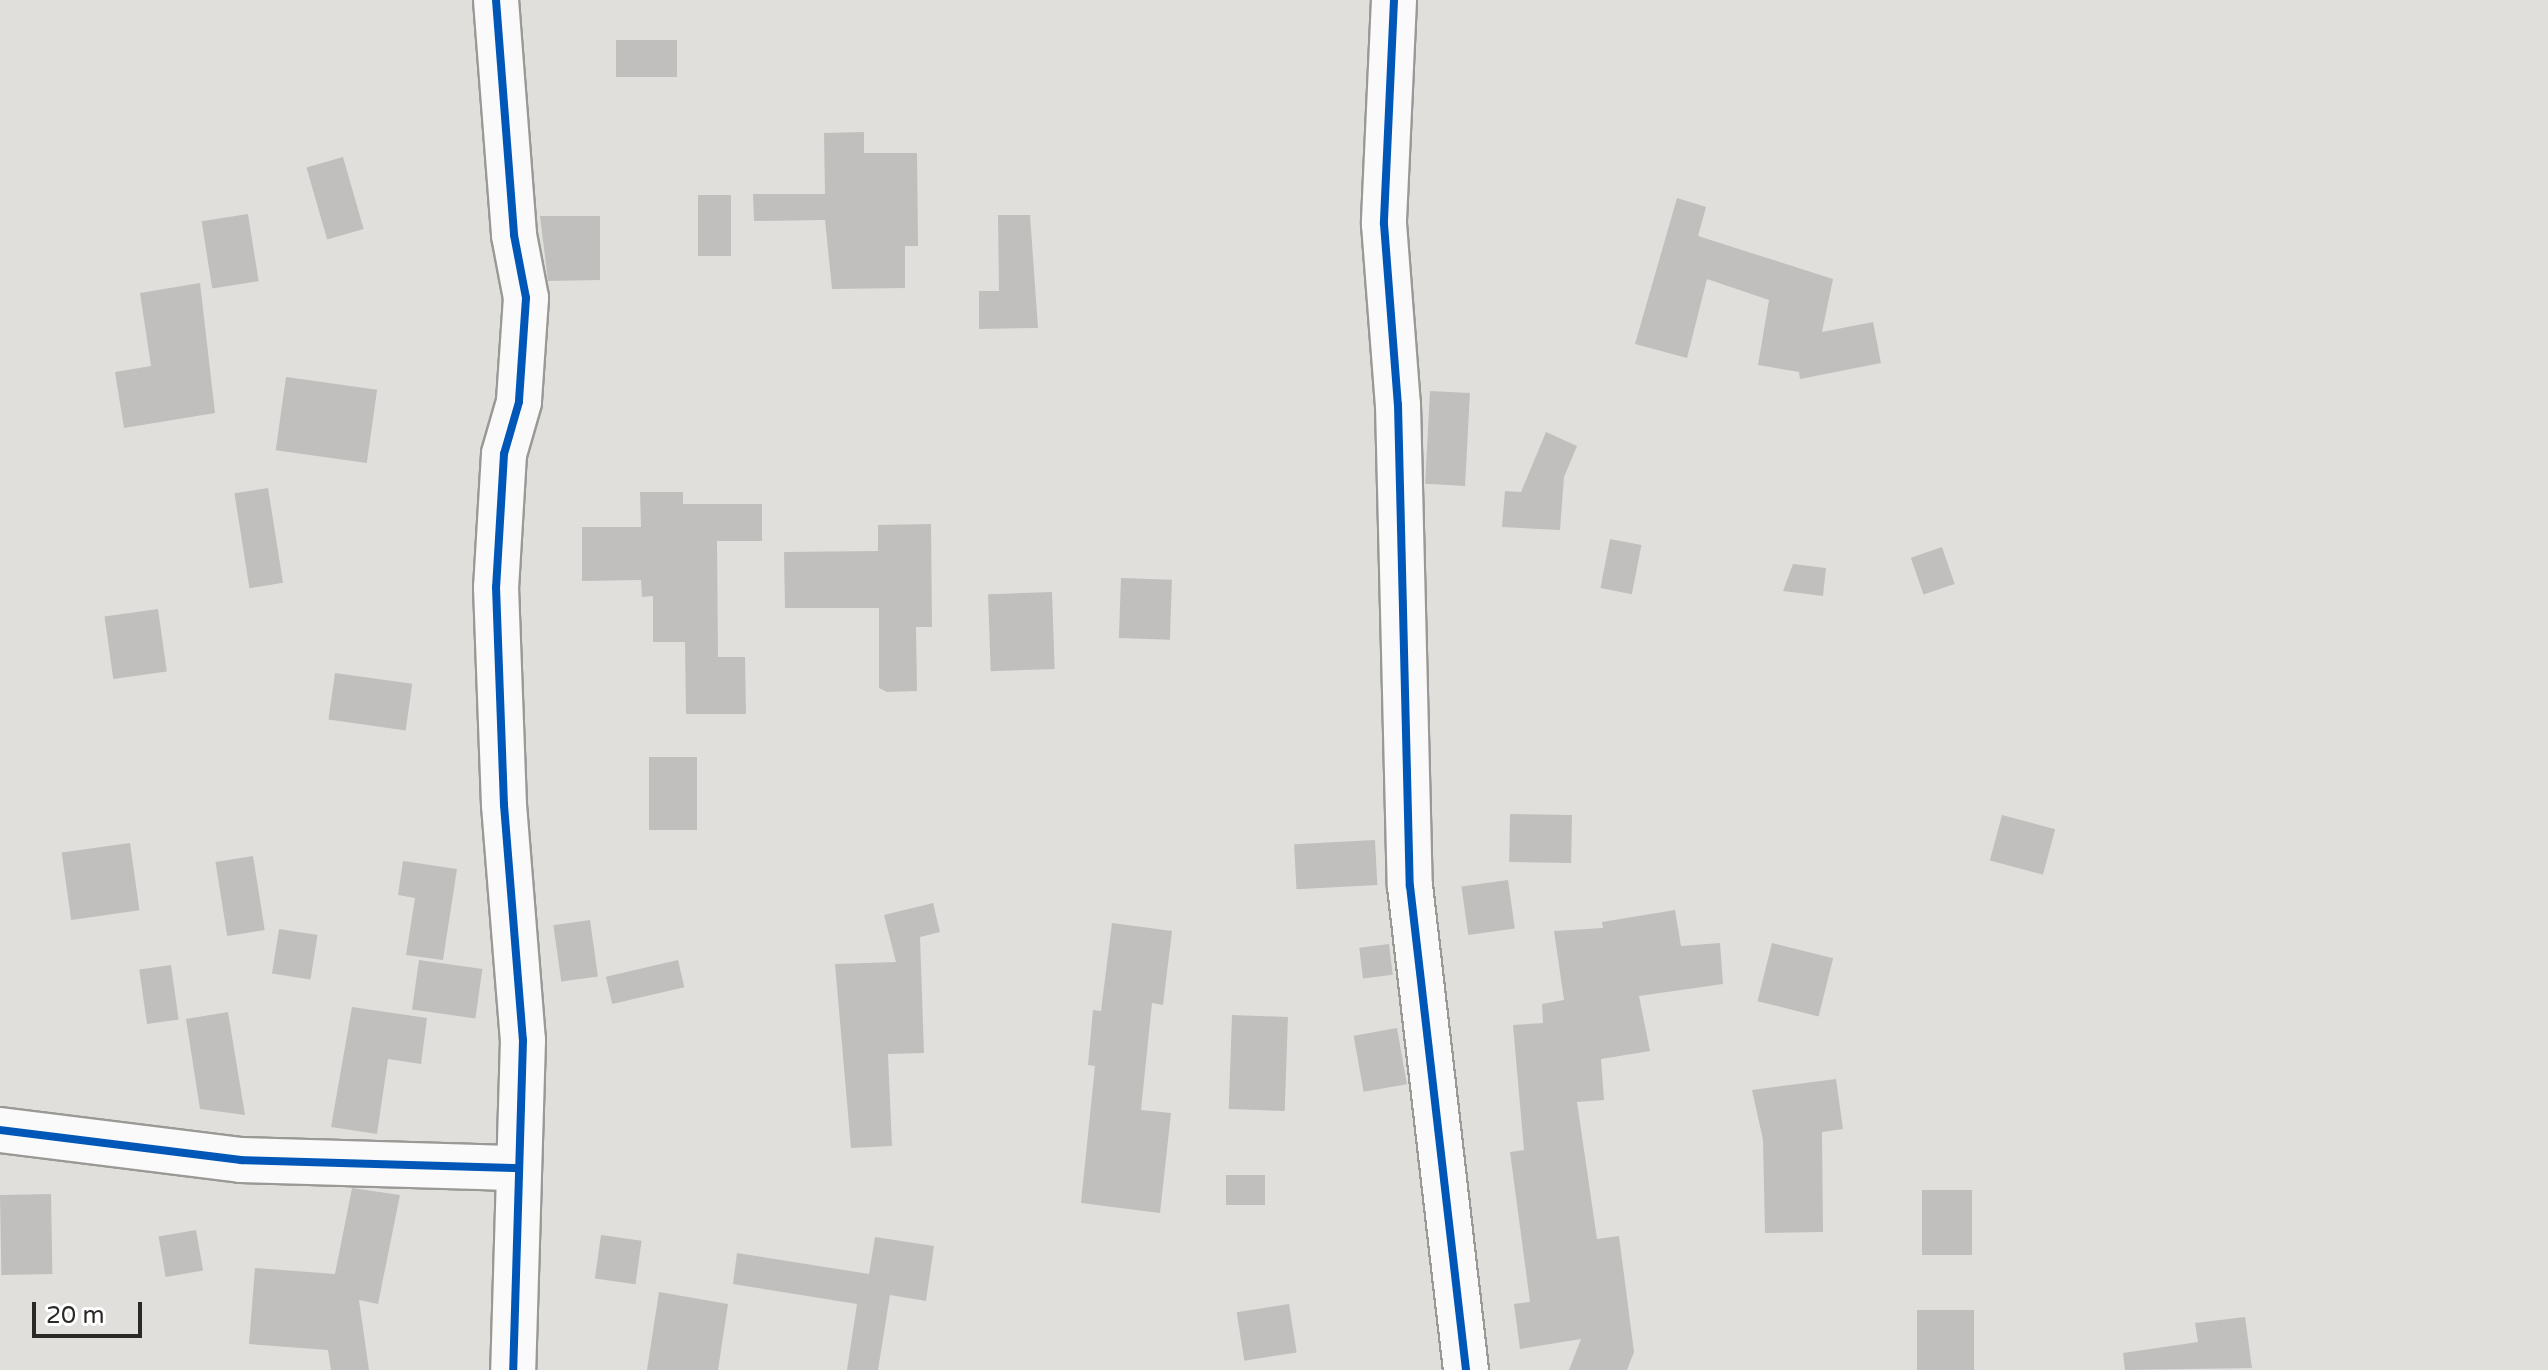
<!DOCTYPE html>
<html>
<head>
<meta charset="utf-8">
<style>
	body { margin:0 }
	#map { position:relative; width:2548px; height:1370px; overflow:hidden; background:#e0dfdc; font-family:"Varela Round",sans-serif }
	div>[style] { position:absolute }
	.building>* { inset:0; background:#c0bfbe; transform-origin:0 0 }
	.roads { filter:drop-shadow(2px 0 #9a9996) drop-shadow(-2px 0 #9a9996) drop-shadow(0 2px #9a9996) drop-shadow(0 -2px #9a9996) }
	.minor>* { height:44px; margin:-22px; padding:0 22px; transform-origin:22px; border-radius:22px; background:#fafafa }
	.cycleway>* { height:8px; margin:-4px; padding:0 4px; transform-origin:4px; border-radius:4px; background:#0057b8 }
	span { translate:-50% -50%; white-space:nowrap; text-align:center; line-height:1.15; -webkit-text-stroke:6px #fff; paint-order:stroke }
	.scale { position:absolute; left:32px; top:1302px; width:110px; height:36px; box-sizing:border-box; border:4px solid #2a2927; border-top:0; padding-left:10px; font-size:24px; line-height:28px; white-space:nowrap; color:#2a2927; -webkit-text-stroke:6px #fff; paint-order:stroke }
</style>
</head>
<body>
<div id="map">
	<div class="building">
		<div style="left:616px;top:40px;width:61px;height:37px"></div>
		<div style="clip-path:polygon(864px 132px,864px 153px,917px 153px,918px 246px,905px 246px,905px 288px,832px 289px,825px 220px,754px 221px,753px 194px,825px 194px,824px 133px)"></div>
		<div style="left:343px;top:157px;width:75px;height:38px;rotate:74deg"></div>
		<div style="left:698px;top:195px;width:33px;height:61px"></div>
		<div style="clip-path:polygon(1677px 198px,1706px 207px,1698px 236px,1833px 279px,1822px 332px,1873px 322px,1881px 363px,1800px 379px,1799px 372px,1758px 365px,1769px 300px,1707px 279px,1687px 358px,1635px 344px)"></div>
		<div style="left:248px;top:214px;width:68px;height:47px;rotate:81deg"></div>
		<div style="clip-path:polygon(998px 215px,1030px 215px,1038px 328px,979px 329px,979px 291px,999px 291px)"></div>
		<div style="clip-path:polygon(540px 216px,600px 216px,600px 280px,548px 281px)"></div>
		<div style="clip-path:polygon(200px 283px,215px 413px,124px 428px,115px 372px,151px 366px,140px 293px)"></div>
		<div style="left:286px;top:377px;width:92px;height:74px;rotate:8deg"></div>
		<div style="left:1430px;top:391px;width:40px;height:93px;rotate:3deg"></div>
		<div style="clip-path:polygon(1546px 432px,1577px 446px,1564px 477px,1560px 530px,1502px 527px,1505px 491px,1521px 492px)"></div>
		<div style="left:268px;top:488px;width:96px;height:34px;rotate:81deg"></div>
		<div style="clip-path:polygon(640px 492px,683px 492px,683px 504px,762px 504px,762px 541px,717px 541px,718px 657px,745px 657px,746px 714px,686px 714px,685px 642px,653px 642px,653px 596px,642px 597px,641px 580px,582px 581px,582px 527px,641px 527px)"></div>
		<div style="clip-path:polygon(931px 524px,932px 627px,916px 627px,917px 691px,887px 692px,879px 688px,879px 608px,785px 608px,784px 552px,878px 551px,878px 525px)"></div>
		<div style="left:1610px;top:539px;width:32px;height:50px;rotate:11deg"></div>
		<div style="left:1942px;top:547px;width:39px;height:33px;rotate:71deg"></div>
		<div style="clip-path:polygon(1793px 564px,1826px 568px,1823px 596px,1783px 591px)"></div>
		<div style="left:1121px;top:578px;width:51px;height:60px;rotate:2deg"></div>
		<div style="left:1052px;top:592px;width:77px;height:64px;rotate:88deg"></div>
		<div style="left:158px;top:609px;width:63px;height:54px;rotate:82deg"></div>
		<div style="left:335px;top:673px;width:78px;height:47px;rotate:8deg"></div>
		<div style="left:649px;top:757px;width:48px;height:73px"></div>
		<div style="left:1510px;top:814px;width:62px;height:48px;rotate:1deg"></div>
		<div style="left:2002px;top:815px;width:55px;height:47px;rotate:15deg"></div>
		<div style="left:1375px;top:840px;width:45px;height:81px;rotate:87deg"></div>
		<div style="left:130px;top:843px;width:68px;height:69px;rotate:82deg"></div>
		<div style="left:253px;top:856px;width:75px;height:38px;rotate:81deg"></div>
		<div style="clip-path:polygon(403px 861px,457px 869px,443px 960px,406px 955px,415px 898px,398px 895px)"></div>
		<div style="left:1508px;top:880px;width:49px;height:47px;rotate:82deg"></div>
		<div style="clip-path:polygon(933px 903px,940px 932px,920px 937px,924px 1053px,888px 1054px,892px 1146px,851px 1148px,835px 964px,896px 962px,884px 915px)"></div>
		<div style="clip-path:polygon(1675px 910px,1681px 946px,1720px 943px,1723px 984px,1639px 996px,1650px 1051px,1601px 1059px,1604px 1100px,1577px 1102px,1597px 1239px,1619px 1236px,1634px 1352px,1627px 1370px,1569px 1370px,1581px 1339px,1520px 1349px,1514px 1304px,1530px 1302px,1510px 1152px,1524px 1150px,1513px 1025px,1543px 1023px,1542px 1004px,1564px 1000px,1554px 931px,1603px 928px,1602px 922px)"></div>
		<div style="left:590px;top:920px;width:57px;height:37px;rotate:82deg"></div>
		<div style="clip-path:polygon(1112px 923px,1172px 931px,1163px 1005px,1152px 1003px,1141px 1110px,1171px 1113px,1160px 1213px,1081px 1203px,1095px 1066px,1088px 1065px,1093px 1010px,1101px 1011px)"></div>
		<div style="left:279px;top:929px;width:39px;height:45px;rotate:9deg"></div>
		<div style="left:1772px;top:943px;width:63px;height:60px;rotate:14deg"></div>
		<div style="left:1389px;top:944px;width:31px;height:30px;rotate:83deg"></div>
		<div style="left:419px;top:960px;width:64px;height:50px;rotate:8deg"></div>
		<div style="left:678px;top:960px;width:28px;height:74px;rotate:77deg"></div>
		<div style="left:171px;top:965px;width:55px;height:32px;rotate:82deg"></div>
		<div style="clip-path:polygon(352px 1007px,427px 1018px,421px 1064px,388px 1059px,377px 1134px,331px 1127px)"></div>
		<div style="clip-path:polygon(228px 1012px,245px 1115px,200px 1109px,186px 1019px)"></div>
		<div style="left:1232px;top:1015px;width:56px;height:94px;rotate:2deg"></div>
		<div style="left:1397px;top:1028px;width:57px;height:44px;rotate:80deg"></div>
		<div style="clip-path:polygon(1836px 1079px,1843px 1129px,1822px 1132px,1823px 1232px,1765px 1233px,1763px 1140px,1752px 1090px)"></div>
		<div style="left:1265px;top:1175px;width:30px;height:39px;rotate:90deg"></div>
		<div style="clip-path:polygon(352px 1188px,400px 1195px,378px 1304px,359px 1300px,369px 1370px,331px 1370px,328px 1350px,249px 1344px,255px 1268px,335px 1274px)"></div>
		<div style="left:1922px;top:1190px;width:50px;height:65px"></div>
		<div style="left:51px;top:1194px;width:80px;height:51px;rotate:89deg"></div>
		<div style="left:196px;top:1230px;width:41px;height:38px;rotate:80deg"></div>
		<div style="left:601px;top:1235px;width:41px;height:44px;rotate:8deg"></div>
		<div style="clip-path:polygon(875px 1237px,934px 1246px,926px 1301px,890px 1295px,878px 1370px,847px 1370px,857px 1304px,733px 1284px,737px 1253px,869px 1274px)"></div>
		<div style="clip-path:polygon(659px 1292px,728px 1304px,718px 1370px,647px 1370px)"></div>
		<div style="left:1289px;top:1304px;width:49px;height:53px;rotate:81deg"></div>
		<div style="left:1917px;top:1310px;width:57px;height:60px"></div>
		<div style="clip-path:polygon(2245px 1317px,2252px 1368px,2125px 1370px,2123px 1353px,2198px 1342px,2195px 1323px)"></div>
	</div>
	<div class="roads">
		<div class="minor">
			<div style="left:496px;top:0;width:236px;rotate:85.6deg"></div>
			<div style="left:514px;top:235px;width:64px;rotate:79.2deg"></div>
			<div style="left:526px;top:298px;width:104px;rotate:93.9deg"></div>
			<div style="left:519px;top:402px;width:54px;rotate:106.1deg"></div>
			<div style="left:504px;top:454px;width:133px;rotate:93.4deg"></div>
			<div style="left:496px;top:587px;width:218px;rotate:87.9deg"></div>
			<div style="left:504px;top:805px;width:236px;rotate:85.4deg"></div>
			<div style="left:523px;top:1040px;width:330px;rotate:91.7deg"></div>
			<div style="left:1394px;top:0;width:224px;rotate:92.6deg"></div>
			<div style="left:1384px;top:224px;width:182px;rotate:85.6deg"></div>
			<div style="left:1398px;top:405px;width:481px;rotate:88.6deg"></div>
			<div style="left:1410px;top:886px;width:487px;rotate:83.4deg"></div>
			<div style="left:0;top:1130px;width:243px;rotate:7.1deg"></div>
			<div style="left:241px;top:1160px;width:277px;rotate:1.7deg"></div>
		</div>
	</div>
	<div class="cycleway">
		<div style="left:496px;top:0;width:236px;rotate:85.6deg"></div>
		<div style="left:514px;top:235px;width:64px;rotate:79.2deg"></div>
		<div style="left:526px;top:298px;width:104px;rotate:93.9deg"></div>
		<div style="left:519px;top:402px;width:54px;rotate:106.1deg"></div>
		<div style="left:504px;top:454px;width:133px;rotate:93.4deg"></div>
		<div style="left:496px;top:587px;width:218px;rotate:87.9deg"></div>
		<div style="left:504px;top:805px;width:236px;rotate:85.4deg"></div>
		<div style="left:523px;top:1040px;width:330px;rotate:91.7deg"></div>
		<div style="left:1394px;top:0;width:224px;rotate:92.6deg"></div>
		<div style="left:1384px;top:224px;width:182px;rotate:85.6deg"></div>
		<div style="left:1398px;top:405px;width:481px;rotate:88.6deg"></div>
		<div style="left:1410px;top:886px;width:487px;rotate:83.4deg"></div>
		<div style="left:0;top:1130px;width:243px;rotate:7.1deg"></div>
		<div style="left:241px;top:1160px;width:277px;rotate:1.7deg"></div>
	</div>
	<div class="scale">20 m</div>
</div>
</body>
</html>
